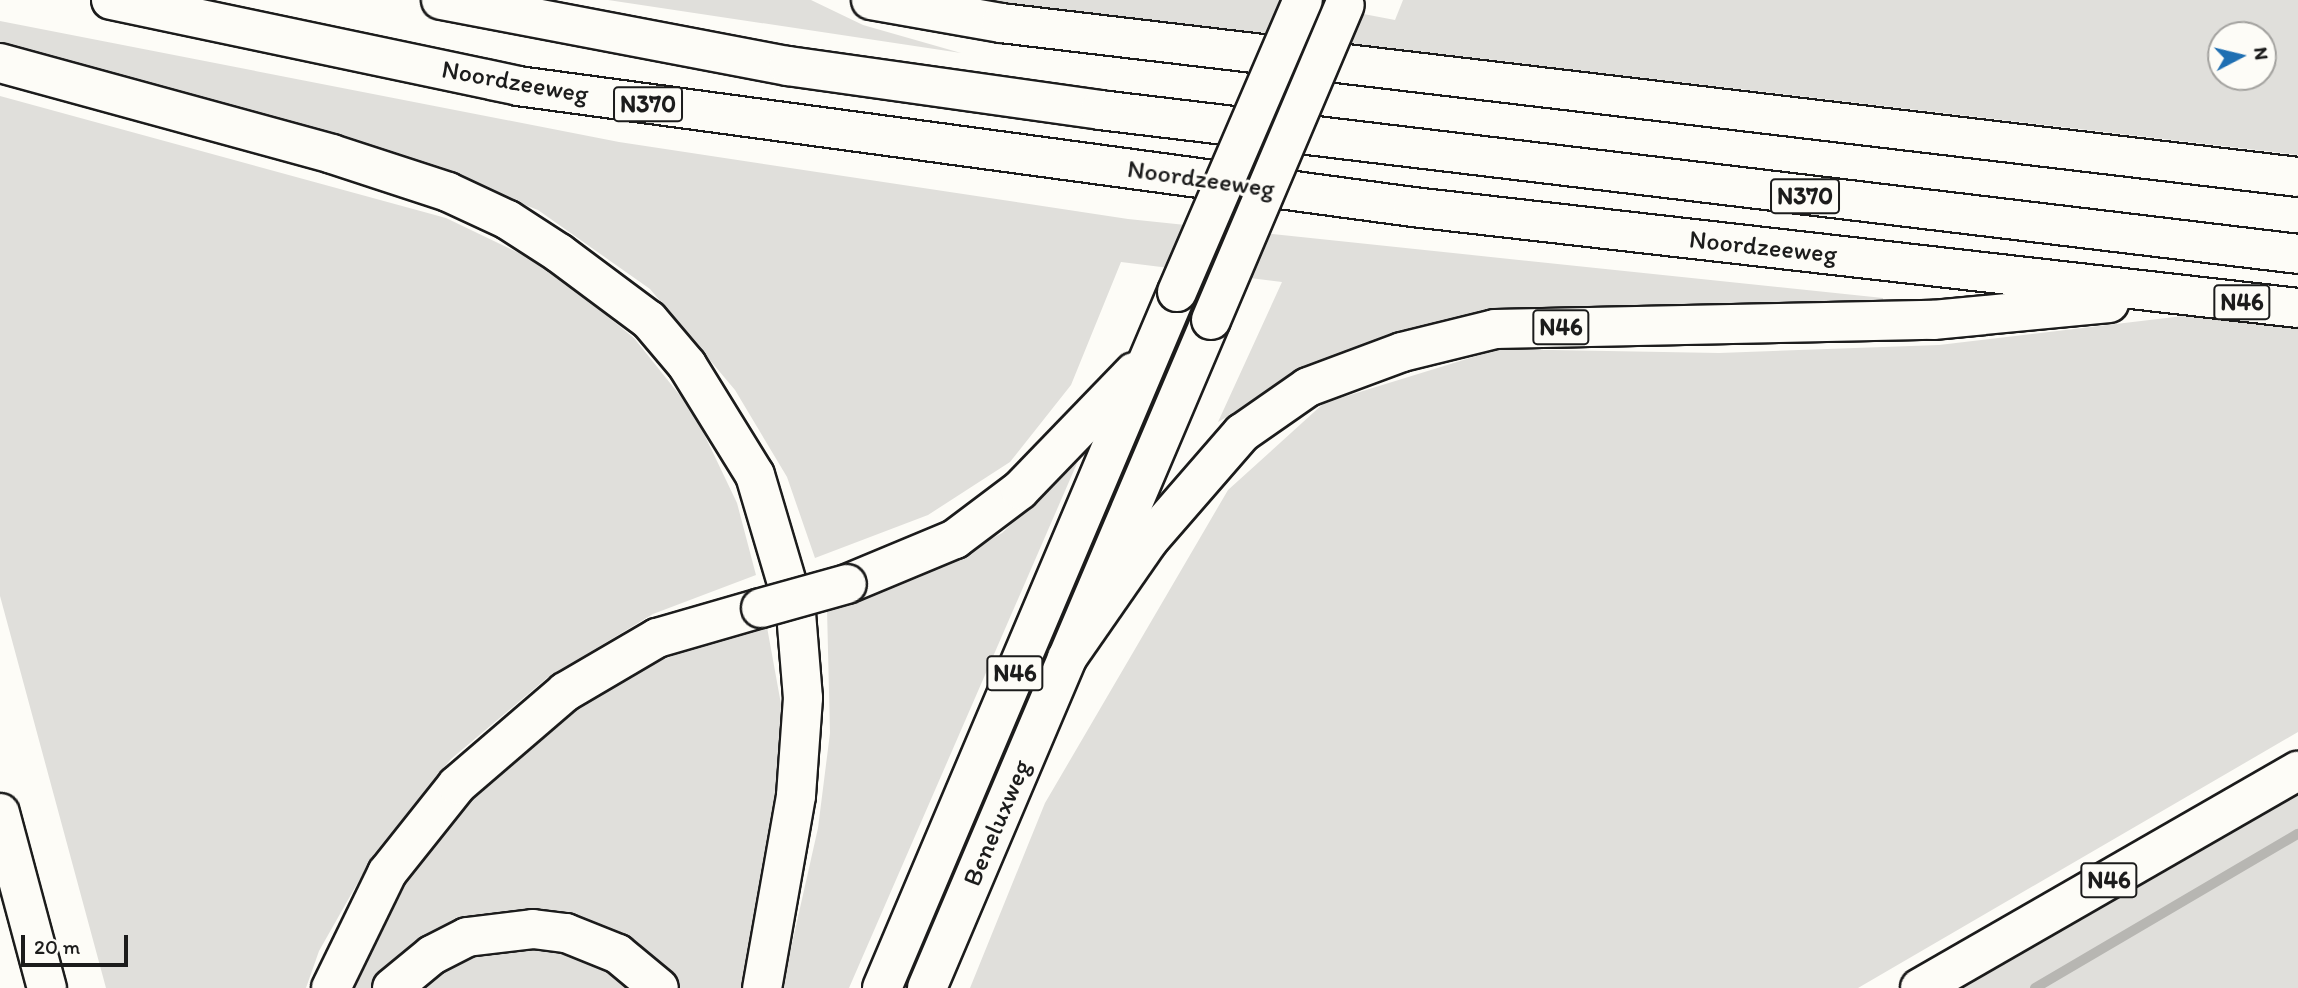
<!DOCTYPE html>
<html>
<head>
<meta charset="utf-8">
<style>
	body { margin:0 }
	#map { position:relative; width:2298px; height:988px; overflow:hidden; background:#fdfcf7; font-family:Itim,sans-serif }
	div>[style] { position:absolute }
	.green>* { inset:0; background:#e0dfdb }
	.stream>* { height:10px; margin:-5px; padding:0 5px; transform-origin:5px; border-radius:5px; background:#b7b6b2 }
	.roads { filter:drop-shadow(2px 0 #1c1c1c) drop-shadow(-2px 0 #1c1c1c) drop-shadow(0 2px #1c1c1c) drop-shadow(0 -2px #1c1c1c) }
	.minor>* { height:38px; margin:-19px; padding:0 19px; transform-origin:19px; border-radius:19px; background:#fdfcf7 }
	.highway>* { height:38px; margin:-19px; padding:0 19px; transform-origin:19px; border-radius:19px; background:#fdfcf7 }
	.bridges { filter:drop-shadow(2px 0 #1c1c1c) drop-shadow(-2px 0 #1c1c1c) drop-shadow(0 2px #1c1c1c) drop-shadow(0 -2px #1c1c1c) }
	.highway-bridge>* { height:38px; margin:-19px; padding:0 19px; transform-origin:19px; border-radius:19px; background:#fdfcf7 }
	span { translate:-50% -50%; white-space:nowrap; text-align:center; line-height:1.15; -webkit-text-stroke:6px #fdfcf7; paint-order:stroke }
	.shield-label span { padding:2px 5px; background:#fdfcf7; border:2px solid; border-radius:5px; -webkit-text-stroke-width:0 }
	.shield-label { font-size:24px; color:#1c1c1c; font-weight:700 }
	.street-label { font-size:26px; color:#1c1c1c }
	.north { position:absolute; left:2207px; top:21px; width:70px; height:70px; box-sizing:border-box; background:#fdfcf7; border:2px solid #a3a29f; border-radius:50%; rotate:83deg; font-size:19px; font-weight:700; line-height:28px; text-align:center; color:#1c1c1c }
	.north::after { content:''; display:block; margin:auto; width:24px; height:32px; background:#1f6fb2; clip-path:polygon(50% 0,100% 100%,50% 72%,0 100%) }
	.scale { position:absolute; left:21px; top:935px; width:107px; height:32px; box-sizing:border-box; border:4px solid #1c1c1c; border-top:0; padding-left:9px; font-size:21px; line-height:24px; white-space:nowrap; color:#1c1c1c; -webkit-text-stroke:5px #fdfcf7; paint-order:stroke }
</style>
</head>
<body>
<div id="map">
	<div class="green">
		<div style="clip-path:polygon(608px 0,811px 0,863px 25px,961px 53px)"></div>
		<div style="clip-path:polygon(evenodd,985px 0,1290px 0,1395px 20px,1403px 0,2298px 0,2298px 155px,985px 0,2221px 35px,2263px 35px,2263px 77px,2221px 77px,2221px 35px)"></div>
		<div style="clip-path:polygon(0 21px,619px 142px,1128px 219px,1883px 298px,1883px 307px,1493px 308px,1393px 335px,1293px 378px,1218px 422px,1282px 282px,1121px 262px,1071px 385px,1010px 462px,928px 515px,815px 558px,787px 477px,735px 390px,650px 289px,538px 210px,379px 149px,0 47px)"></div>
		<div style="clip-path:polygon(0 96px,446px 218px,546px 266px,634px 338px,694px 413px,737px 503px,756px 575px,653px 614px,547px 678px,451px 759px,374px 854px,319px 951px,306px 988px,106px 988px,0 596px)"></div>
		<div style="clip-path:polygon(2183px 316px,2298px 328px,2298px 732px,1858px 988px,970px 988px,1045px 803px,1228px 490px,1324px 403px,1499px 349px,1719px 353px,1939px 345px)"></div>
		<div style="clip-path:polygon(1078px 461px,849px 988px,782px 988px,818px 828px,830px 733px,827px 609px,918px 578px,1002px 533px)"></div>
		<div style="clip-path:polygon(767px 627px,781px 704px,780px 798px,743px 988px,673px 988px,639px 946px,577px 921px,424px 941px,372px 988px,347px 988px,377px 920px,447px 815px,535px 729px,614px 680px,699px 645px)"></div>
		<div style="clip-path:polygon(2298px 793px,2298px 988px,1961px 988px,2260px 814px)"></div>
		<div style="clip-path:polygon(509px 943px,564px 950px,599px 965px,628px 988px,414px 988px,455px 958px)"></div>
	</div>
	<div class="stream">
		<div style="left:2035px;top:988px;width:305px;rotate:-30.4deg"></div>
	</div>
	<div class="roads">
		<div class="minor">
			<div style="left:0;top:813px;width:181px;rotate:75deg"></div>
		</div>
		<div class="highway">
			<div style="left:111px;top:0;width:416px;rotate:11.9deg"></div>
			<div style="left:518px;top:86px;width:903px;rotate:7.7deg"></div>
			<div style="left:1413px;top:207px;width:891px;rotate:6.51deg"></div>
			<div style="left:441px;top:0;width:353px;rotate:10.8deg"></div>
			<div style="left:788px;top:66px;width:315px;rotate:8deg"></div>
			<div style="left:1100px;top:110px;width:1207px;rotate:6.85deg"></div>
			<div style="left:871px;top:0;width:132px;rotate:10deg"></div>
			<div style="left:1001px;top:23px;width:1306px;rotate:6.77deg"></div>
			<div style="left:0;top:63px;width:344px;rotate:15.3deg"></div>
			<div style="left:332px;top:154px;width:122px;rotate:18.1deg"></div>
			<div style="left:448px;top:192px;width:66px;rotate:25deg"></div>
			<div style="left:508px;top:220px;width:61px;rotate:32.9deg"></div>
			<div style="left:559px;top:253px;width:112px;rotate:36.7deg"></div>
			<div style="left:649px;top:320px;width:59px;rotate:49.8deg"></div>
			<div style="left:687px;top:365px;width:129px;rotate:58.3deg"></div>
			<div style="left:755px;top:475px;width:144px;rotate:73.5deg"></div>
			<div style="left:796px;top:613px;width:85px;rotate:85.3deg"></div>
			<div style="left:803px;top:698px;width:98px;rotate:94.1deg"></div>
			<div style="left:796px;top:796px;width:195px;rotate:100deg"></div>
			<div style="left:847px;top:584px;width:117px;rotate:-22.6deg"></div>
			<div style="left:955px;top:539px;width:81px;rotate:-37deg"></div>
			<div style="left:1020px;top:490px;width:164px;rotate:-46deg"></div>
			<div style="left:1067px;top:658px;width:144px;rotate:-55.2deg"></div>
			<div style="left:1149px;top:540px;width:142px;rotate:-49deg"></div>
			<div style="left:1242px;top:433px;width:80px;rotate:-34.9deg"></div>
			<div style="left:1308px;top:387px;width:100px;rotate:-20.4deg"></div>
			<div style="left:1402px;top:352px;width:96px;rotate:-13.9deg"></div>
			<div style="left:1495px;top:329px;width:438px;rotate:-1.2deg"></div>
			<div style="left:1933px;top:320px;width:177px;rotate:-5.5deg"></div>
			<div style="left:331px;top:988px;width:128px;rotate:-64deg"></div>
			<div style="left:387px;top:873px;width:112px;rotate:-51.5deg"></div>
			<div style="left:457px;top:785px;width:143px;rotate:-40.7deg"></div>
			<div style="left:565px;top:692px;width:107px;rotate:-30.4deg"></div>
			<div style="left:657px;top:638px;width:108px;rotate:-16.1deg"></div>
			<div style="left:392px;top:988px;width:52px;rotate:-39.5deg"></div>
			<div style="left:432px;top:955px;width:39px;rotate:-27deg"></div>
			<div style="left:467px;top:937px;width:66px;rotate:-6.9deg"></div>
			<div style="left:533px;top:929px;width:33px;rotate:7deg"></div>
			<div style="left:566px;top:933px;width:56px;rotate:22deg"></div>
			<div style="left:618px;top:954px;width:53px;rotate:39.7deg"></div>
			<div style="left:882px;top:988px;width:756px;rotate:-67.03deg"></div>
			<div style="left:927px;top:988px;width:726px;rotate:-66.97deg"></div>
			<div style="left:1920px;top:988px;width:436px;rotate:-29.9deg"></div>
		</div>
	</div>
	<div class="bridges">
		<div class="highway-bridge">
			<div style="left:1177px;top:292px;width:318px;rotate:-66.7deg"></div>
			<div style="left:1211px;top:320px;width:342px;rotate:-67deg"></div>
			<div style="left:761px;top:608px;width:89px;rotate:-15.6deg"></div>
		</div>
	</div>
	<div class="shield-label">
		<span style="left:648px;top:104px">N370</span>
		<span style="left:1805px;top:196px">N370</span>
		<span style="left:2242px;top:302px">N46</span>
		<span style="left:1561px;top:327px">N46</span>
		<span style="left:1015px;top:673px">N46</span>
		<span style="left:2109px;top:880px">N46</span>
	</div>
	<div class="street-label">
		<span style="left:515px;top:82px;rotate:10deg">Noordzeeweg</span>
		<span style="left:1201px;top:179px;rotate:8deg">Noordzeeweg</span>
		<span style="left:1763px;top:247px;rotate:6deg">Noordzeeweg</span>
		<span style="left:997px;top:823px;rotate:-67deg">Beneluxweg</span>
	</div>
	<div class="north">N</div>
	<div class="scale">20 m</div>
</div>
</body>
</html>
